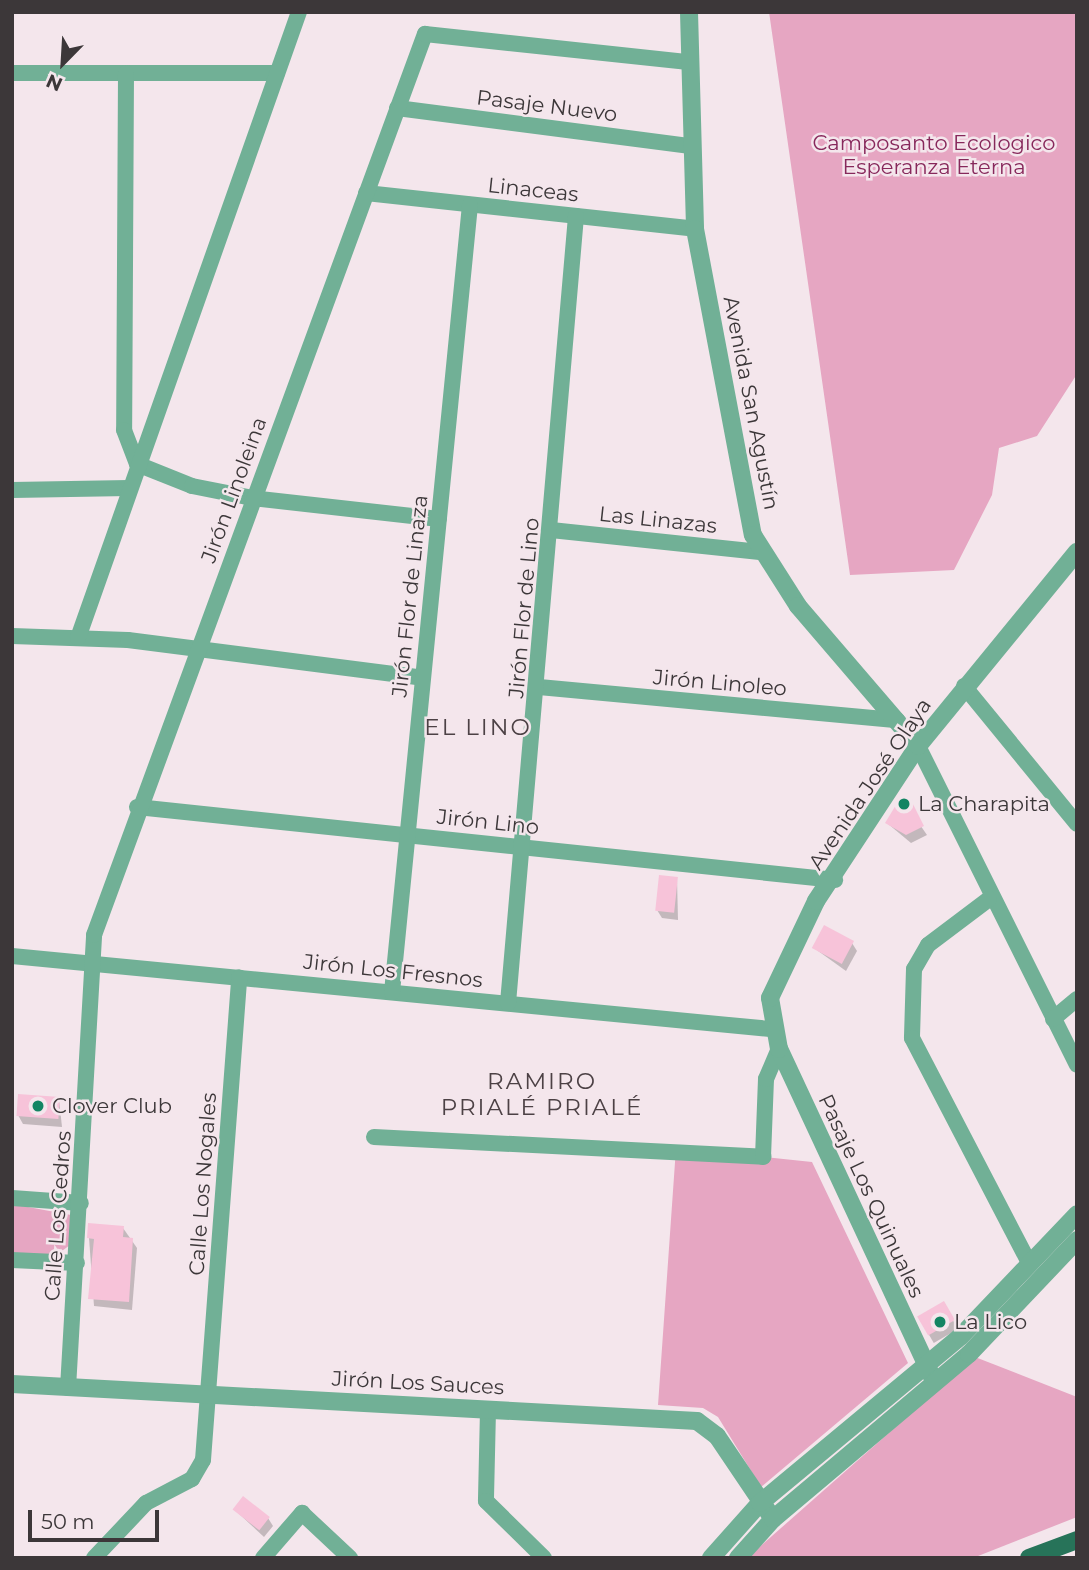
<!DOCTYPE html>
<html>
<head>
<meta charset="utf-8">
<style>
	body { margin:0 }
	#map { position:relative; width:1089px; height:1570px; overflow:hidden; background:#f4e6ec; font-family:Montserrat,sans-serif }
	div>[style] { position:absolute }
	.green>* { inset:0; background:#e6a6c2 }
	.shadow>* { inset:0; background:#0003; transform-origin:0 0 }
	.building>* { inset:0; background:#f7c3d9; transform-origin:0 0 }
	.minor>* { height:16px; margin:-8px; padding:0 8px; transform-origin:8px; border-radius:8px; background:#71b096 }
	.tertiary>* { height:18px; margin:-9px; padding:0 9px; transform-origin:9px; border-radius:9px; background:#71b096 }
	.primary>* { height:18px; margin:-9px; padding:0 9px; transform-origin:9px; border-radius:9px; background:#277359 }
	.dots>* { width:19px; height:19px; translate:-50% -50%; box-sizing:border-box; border:4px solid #f4e6ec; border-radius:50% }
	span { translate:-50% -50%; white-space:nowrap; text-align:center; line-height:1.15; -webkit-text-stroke:5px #f4e6ec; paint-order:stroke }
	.street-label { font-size:21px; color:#3c3739 }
	.park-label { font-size:21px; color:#87285b }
	.poi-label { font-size:21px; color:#3c3739 }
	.left { translate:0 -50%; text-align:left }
	.neighbourhood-label { font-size:23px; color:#4c4145; letter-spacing:2px }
	.frame { position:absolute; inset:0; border:14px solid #3c3739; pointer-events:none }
	.north { position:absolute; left:28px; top:28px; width:70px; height:70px; -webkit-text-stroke:5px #f4e6ec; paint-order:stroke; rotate:204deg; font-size:19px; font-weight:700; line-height:28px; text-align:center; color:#3c3739 }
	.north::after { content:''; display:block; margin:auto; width:24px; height:32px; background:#3c3739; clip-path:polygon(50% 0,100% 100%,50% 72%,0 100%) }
	.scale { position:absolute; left:28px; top:1510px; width:131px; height:32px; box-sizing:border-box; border:4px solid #3c3739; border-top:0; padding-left:9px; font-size:21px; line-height:24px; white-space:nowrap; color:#3c3739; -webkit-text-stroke:5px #f4e6ec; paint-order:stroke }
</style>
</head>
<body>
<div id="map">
	<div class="green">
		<div style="clip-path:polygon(769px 12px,1077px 12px,1077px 374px,1037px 436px,999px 448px,992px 495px,954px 570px,850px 575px)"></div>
		<div style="clip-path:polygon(676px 1148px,812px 1162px,908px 1363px,761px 1487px,718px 1417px,703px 1408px,658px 1405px)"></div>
		<div style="clip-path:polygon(12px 1204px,71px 1215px,70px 1245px,55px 1256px,12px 1254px)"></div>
		<div style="clip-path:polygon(975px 1357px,1077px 1397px,1077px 1517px,973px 1558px,747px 1558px)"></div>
	</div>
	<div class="shadow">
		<div style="clip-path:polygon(905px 803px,927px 835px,911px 843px,887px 823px)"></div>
		<div style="clip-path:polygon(677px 879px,678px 920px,662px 918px,657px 910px)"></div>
		<div style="clip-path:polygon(852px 943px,857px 951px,846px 971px,814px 948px)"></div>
		<div style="clip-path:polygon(59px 1099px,62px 1127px,23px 1124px,18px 1115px)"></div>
		<div style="clip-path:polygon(123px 1228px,137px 1248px,132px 1310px,94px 1306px,89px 1238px)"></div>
		<div style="left:943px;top:1303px;width:30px;height:28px;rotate:60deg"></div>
		<div style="clip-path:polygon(235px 1510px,268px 1518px,273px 1526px,264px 1537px)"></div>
	</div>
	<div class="building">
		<div style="clip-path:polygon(899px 800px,912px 802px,924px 826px,906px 835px,885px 823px)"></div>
		<div style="left:659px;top:875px;width:19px;height:36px;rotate:6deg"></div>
		<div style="left:824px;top:925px;width:34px;height:26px;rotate:28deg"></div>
		<div style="left:18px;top:1094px;width:42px;height:22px;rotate:4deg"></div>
		<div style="clip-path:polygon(88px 1223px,124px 1226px,123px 1237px,133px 1238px,129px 1302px,88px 1299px,94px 1239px,87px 1238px)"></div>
		<div style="left:944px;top:1301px;width:22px;height:31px;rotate:60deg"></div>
		<div style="left:243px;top:1496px;width:34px;height:17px;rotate:38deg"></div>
	</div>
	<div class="minor">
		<div style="left:12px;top:73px;width:265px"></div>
		<div style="left:126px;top:73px;width:357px;rotate:90.3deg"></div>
		<div style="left:124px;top:430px;width:36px;rotate:69deg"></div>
		<div style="left:137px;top:464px;width:59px;rotate:21.8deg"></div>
		<div style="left:192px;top:486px;width:61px;rotate:11.3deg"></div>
		<div style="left:252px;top:498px;width:188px;rotate:6.4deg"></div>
		<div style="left:397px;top:108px;width:296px;rotate:7.4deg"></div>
		<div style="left:366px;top:193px;width:331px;rotate:6.2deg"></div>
		<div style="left:12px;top:490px;width:117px;rotate:-1deg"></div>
		<div style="left:551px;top:530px;width:210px;rotate:6deg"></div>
		<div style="left:12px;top:636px;width:116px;rotate:2deg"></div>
		<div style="left:128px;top:640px;width:297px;rotate:7.3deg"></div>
		<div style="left:78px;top:638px;width:664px;rotate:-70.56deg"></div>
		<div style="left:964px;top:686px;width:178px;rotate:50.7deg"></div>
		<div style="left:539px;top:687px;width:360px;rotate:5.3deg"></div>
		<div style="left:918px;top:746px;width:356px;rotate:63.5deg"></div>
		<div style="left:137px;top:807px;width:702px;rotate:5.97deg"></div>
		<div style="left:989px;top:899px;width:76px;rotate:143deg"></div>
		<div style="left:928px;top:945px;width:28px;rotate:120deg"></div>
		<div style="left:914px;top:969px;width:69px;rotate:91.7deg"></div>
		<div style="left:912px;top:1038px;width:254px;rotate:62.5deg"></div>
		<div style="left:12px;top:956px;width:762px;rotate:5.5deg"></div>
		<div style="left:392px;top:992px;width:791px;rotate:-84.34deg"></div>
		<div style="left:508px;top:1003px;width:790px;rotate:-85.06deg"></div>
		<div style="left:1053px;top:1019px;width:31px;rotate:-40deg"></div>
		<div style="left:374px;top:1137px;width:390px;rotate:2.9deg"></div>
		<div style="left:763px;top:1157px;width:78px;rotate:-87.8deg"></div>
		<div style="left:766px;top:1079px;width:33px;rotate:-67deg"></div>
		<div style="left:12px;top:1198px;width:69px;rotate:4.1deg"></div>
		<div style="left:12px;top:1260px;width:65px;rotate:2.6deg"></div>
		<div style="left:68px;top:1388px;width:454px;rotate:-86.7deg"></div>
		<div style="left:94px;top:935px;width:960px;rotate:-69.83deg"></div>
		<div style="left:425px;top:34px;width:265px;rotate:6.1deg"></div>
		<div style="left:488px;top:1410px;width:91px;rotate:91.3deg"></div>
		<div style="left:486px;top:1501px;width:81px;rotate:44.5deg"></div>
		<div style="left:94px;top:1558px;width:76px;rotate:-46.6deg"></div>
		<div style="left:146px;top:1503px;width:52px;rotate:-27.6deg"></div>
		<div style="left:192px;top:1479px;width:22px;rotate:-60deg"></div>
		<div style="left:203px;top:1460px;width:484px;rotate:-85.7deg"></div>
		<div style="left:263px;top:1558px;width:60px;rotate:-49.1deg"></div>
		<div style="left:302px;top:1513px;width:66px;rotate:43.2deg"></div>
	</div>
	<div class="tertiary">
		<div style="left:689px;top:12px;width:217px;rotate:88.4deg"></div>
		<div style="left:695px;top:229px;width:311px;rotate:79.3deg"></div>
		<div style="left:753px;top:535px;width:84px;rotate:57.6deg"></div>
		<div style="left:798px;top:606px;width:184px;rotate:49.4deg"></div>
		<div style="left:934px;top:1381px;width:366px;rotate:-115deg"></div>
		<div style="left:779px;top:1049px;width:52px;rotate:-100deg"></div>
		<div style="left:770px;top:998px;width:107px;rotate:-64.6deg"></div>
		<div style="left:816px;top:901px;width:186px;rotate:-56.7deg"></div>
		<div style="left:918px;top:746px;width:251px;rotate:-50.7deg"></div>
		<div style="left:12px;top:1384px;width:686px;rotate:3.09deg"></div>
		<div style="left:697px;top:1421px;width:25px;rotate:37deg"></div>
		<div style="left:717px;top:1436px;width:100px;rotate:56deg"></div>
		<div style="left:711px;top:1558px;width:74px;rotate:-48.3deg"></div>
		<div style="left:760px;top:1503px;width:261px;rotate:-39.7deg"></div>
		<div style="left:961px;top:1336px;width:168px;rotate:-46.4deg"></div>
		<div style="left:738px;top:1558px;width:52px;rotate:-48.1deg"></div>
		<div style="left:773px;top:1519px;width:256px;rotate:-40.1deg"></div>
		<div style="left:969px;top:1354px;width:157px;rotate:-46.5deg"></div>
	</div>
	<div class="primary">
		<div style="left:1029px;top:1558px;width:51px;rotate:-20.6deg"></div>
	</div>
	<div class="dots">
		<div style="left:904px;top:804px;background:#138563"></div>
		<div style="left:38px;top:1106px;background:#138563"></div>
		<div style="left:940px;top:1322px;background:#138563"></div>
	</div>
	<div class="street-label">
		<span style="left:547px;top:106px;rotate:7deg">Pasaje Nuevo</span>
		<span style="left:533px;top:190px;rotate:6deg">Linaceas</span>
		<span style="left:751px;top:403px;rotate:79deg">Avenida San Agustín</span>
		<span style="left:234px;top:490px;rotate:-70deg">Jirón Linoleina</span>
		<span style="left:658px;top:520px;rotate:6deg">Las Linazas</span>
		<span style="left:410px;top:596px;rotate:-84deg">Jirón Flor de Linaza</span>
		<span style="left:524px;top:608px;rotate:-85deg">Jirón Flor de Lino</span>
		<span style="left:720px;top:683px;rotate:5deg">Jirón Linoleo</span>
		<span style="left:870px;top:784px;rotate:-56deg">Avenida José Olaya</span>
		<span style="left:488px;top:822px;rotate:6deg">Jirón Lino</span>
		<span style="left:393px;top:971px;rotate:6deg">Jirón Los Fresnos</span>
		<span style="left:203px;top:1184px;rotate:-86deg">Calle Los Nogales</span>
		<span style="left:871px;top:1196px;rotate:65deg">Pasaje Los Quinuales</span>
		<span style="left:58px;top:1216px;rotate:-86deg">Calle Los Cedros</span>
		<span style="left:418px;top:1383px;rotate:3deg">Jirón Los Sauces</span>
	</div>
	<div class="park-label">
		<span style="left:934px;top:155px">Camposanto Ecologico<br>Esperanza Eterna</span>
	</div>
	<div class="poi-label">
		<span class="left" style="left:918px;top:804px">La Charapita</span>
		<span class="left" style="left:52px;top:1106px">Clover Club</span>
		<span class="left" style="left:954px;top:1322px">La Lico</span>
	</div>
	<div class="neighbourhood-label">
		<span style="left:478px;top:727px">EL LINO</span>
		<span style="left:542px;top:1094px">RAMIRO<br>PRIALÉ PRIALÉ</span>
	</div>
	<div class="frame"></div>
	<div class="north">N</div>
	<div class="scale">50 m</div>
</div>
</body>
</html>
